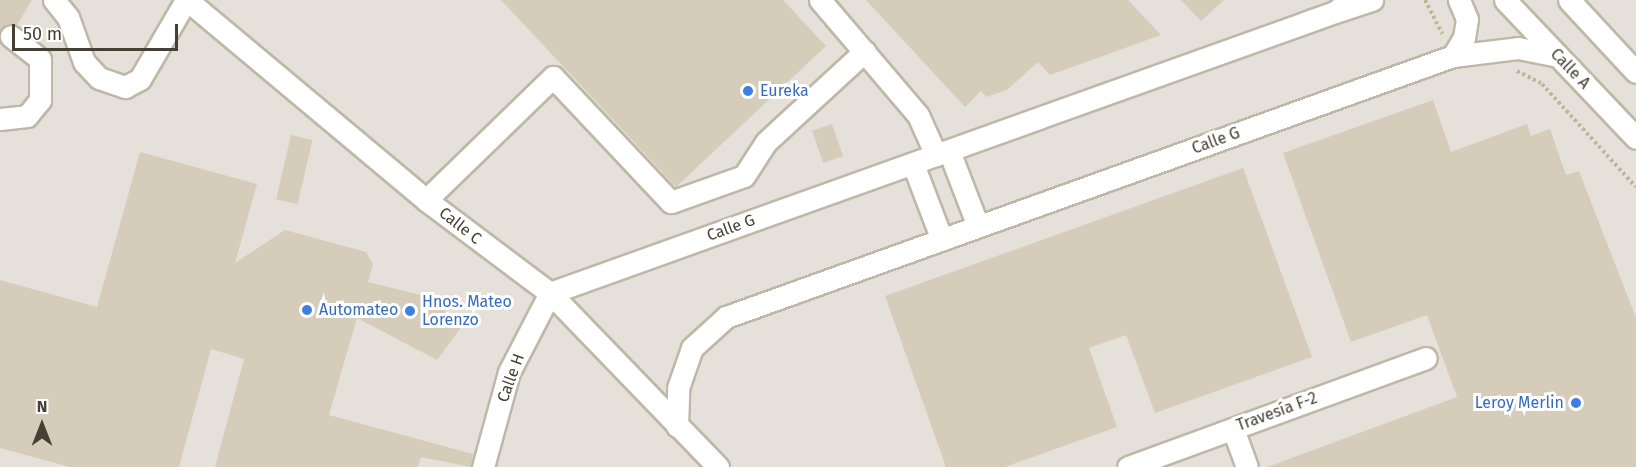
<!DOCTYPE html>
<html>
<head>
<meta charset="utf-8">
<style>
	body { margin:0 }
	#map { position:relative; width:1636px; height:467px; overflow:hidden; background:#f3efe5; font-family:"Fira Sans",sans-serif }
	div>[style] { position:absolute }
	.industrial>* { inset:0; background:#e5e1da; transform-origin:0 0 }
	.building>* { inset:0; background:#d5ccba; transform-origin:0 0 }
	.path>* { height:4px; margin-top:-2px; transform-origin:0; background:repeating-linear-gradient(90deg,#c1b598 0 3px,transparent 0 6px) }
	.roads { filter:drop-shadow(2px 0 #bfb8a7) drop-shadow(-2px 0 #bfb8a7) drop-shadow(0 2px #bfb8a7) drop-shadow(0 -2px #bfb8a7) }
	.minor>* { height:21px; margin:-10.5px; padding:0 10.5px; transform-origin:10.5px; border-radius:10.5px; background:#fff }
	.dots>* { width:16px; height:16px; translate:-50% -50%; box-sizing:border-box; border:3px solid #fff; border-radius:50% }
	span { translate:-50% -50%; white-space:nowrap; text-align:center; line-height:1.15; -webkit-text-stroke:6px #fff; paint-order:stroke }
	.street-label { font-size:16px; color:#454034 }
	.shop-label { font-size:16px; color:#366cbe }
	.left { translate:0 -50%; text-align:left }
	.right { translate:-100% -50%; text-align:right }
	.north { position:absolute; left:12px; top:395px; width:60px; height:60px; -webkit-text-stroke:4px #fff; paint-order:stroke; rotate:0deg; font-size:16px; font-weight:700; line-height:24px; text-align:center; color:#454034 }
	.north::after { content:''; display:block; margin:auto; width:21px; height:27px; background:#454034; clip-path:polygon(50% 0,100% 100%,50% 72%,0 100%) }
	.scale { position:absolute; left:12px; top:24px; width:166px; height:27px; box-sizing:border-box; border:3px solid #454034; border-top:0; padding-left:8px; font-size:18px; line-height:21px; white-space:nowrap; color:#454034; -webkit-text-stroke:4px #fff; paint-order:stroke }
</style>
</head>
<body>
<div id="map">
	<div class="industrial">
		<div style="left:0;top:0;width:1636px;height:467px"></div>
	</div>
	<div class="building">
		<div style="clip-path:polygon(0 0,32px 0,17px 25px,7px 24px,0 30px)"></div>
		<div style="clip-path:polygon(501px 0,783px 0,826px 46px,676px 187px)"></div>
		<div style="clip-path:polygon(866px 0,1128px 0,1161px 35px,1050px 75px,1038px 62px,1007px 90px,986px 97px,981px 91px,965px 107px)"></div>
		<div style="clip-path:polygon(1181px 0,1224px 0,1201px 21px)"></div>
		<div style="clip-path:polygon(1433px 100px,1451px 152px,1527px 124px,1531px 136px,1550px 129px,1566px 175px,1579px 171px,1636px 318px,1636px 467px,1267px 467px,1457px 397px,1427px 315px,1351px 342px,1283px 153px)"></div>
		<div style="left:832px;top:124px;width:34px;height:21px;rotate:71deg"></div>
		<div style="left:291px;top:135px;width:22px;height:66px;rotate:13deg"></div>
		<div style="clip-path:polygon(140px 152px,257px 184px,235px 263px,285px 230px,366px 252px,373px 264px,368px 282px,425px 296px,463px 325px,437px 360px,357px 318px,329px 415px,473px 454px,471px 467px,421px 457px,418px 467px,215px 467px,244px 359px,211px 349px,179px 467px,70px 467px,0 448px,0 280px,97px 307px)"></div>
		<div style="clip-path:polygon(1243px 168px,1312px 357px,1155px 413px,1126px 335px,1089px 348px,1117px 427px,1005px 467px,946px 467px,885px 296px)"></div>
	</div>
	<div class="path">
		<div style="left:1425px;top:0;width:38px;rotate:63deg"></div>
		<div style="left:1517px;top:71px;width:28px;rotate:27deg"></div>
		<div style="left:1542px;top:84px;width:139px;rotate:47.6deg"></div>
	</div>
	<div class="roads">
		<div class="minor">
			<div style="left:54px;top:0;width:22px;rotate:51deg"></div>
			<div style="left:68px;top:17px;width:48px;rotate:70.4deg"></div>
			<div style="left:84px;top:62px;width:22px;rotate:47deg"></div>
			<div style="left:99px;top:78px;width:28px;rotate:19deg"></div>
			<div style="left:125px;top:87px;width:17px;rotate:-28deg"></div>
			<div style="left:140px;top:79px;width:91px;rotate:-59.8deg"></div>
			<div style="left:187px;top:0;width:312px;rotate:39.9deg"></div>
			<div style="left:426px;top:200px;width:155px;rotate:36.9deg"></div>
			<div style="left:550px;top:293px;width:242px;rotate:46deg"></div>
			<div style="left:820px;top:0;width:151px;rotate:49.6deg"></div>
			<div style="left:918px;top:115px;width:44px;rotate:65.8deg"></div>
			<div style="left:1505px;top:0;width:190px;rotate:46.5deg"></div>
			<div style="left:1569px;top:0;width:98px;rotate:47.1deg"></div>
			<div style="left:1338px;top:11px;width:36px;rotate:-18deg"></div>
			<div style="left:1453px;top:56px;width:21px;rotate:-59deg"></div>
			<div style="left:1464px;top:38px;width:19px;rotate:-81deg"></div>
			<div style="left:1467px;top:19px;width:21px;rotate:-113deg"></div>
			<div style="left:0;top:119px;width:27px;rotate:-6deg"></div>
			<div style="left:27px;top:116px;width:21px;rotate:-51deg"></div>
			<div style="left:40px;top:100px;width:41px;rotate:-90deg"></div>
			<div style="left:40px;top:59px;width:37px;rotate:-142deg"></div>
			<div style="left:949px;top:151px;width:80px;rotate:68.9deg"></div>
			<div style="left:913px;top:164px;width:81px;rotate:69.1deg"></div>
			<div style="left:426px;top:200px;width:177px;rotate:-44.1deg"></div>
			<div style="left:553px;top:77px;width:172px;rotate:46.7deg"></div>
			<div style="left:671px;top:202px;width:77px;rotate:-19.6deg"></div>
			<div style="left:744px;top:176px;width:40px;rotate:-57.1deg"></div>
			<div style="left:766px;top:142px;width:134px;rotate:-42.6deg"></div>
			<div style="left:550px;top:293px;width:834px;rotate:-19.7deg"></div>
			<div style="left:1335px;top:12px;width:19px;rotate:-39deg"></div>
			<div style="left:677px;top:426px;width:38px;rotate:-88deg"></div>
			<div style="left:678px;top:388px;width:42px;rotate:-70.7deg"></div>
			<div style="left:692px;top:348px;width:46px;rotate:-42.4deg"></div>
			<div style="left:726px;top:317px;width:772px;rotate:-19.75deg"></div>
			<div style="left:1453px;top:56px;width:65px;rotate:-7deg"></div>
			<div style="left:1518px;top:48px;width:41px;rotate:11.3deg"></div>
			<div style="left:1233px;top:429px;width:40px;rotate:69.8deg"></div>
			<div style="left:483px;top:467px;width:98px;rotate:-74.7deg"></div>
			<div style="left:509px;top:372px;width:89px;rotate:-62.6deg"></div>
			<div style="left:1128px;top:467px;width:317px;rotate:-20.1deg"></div>
		</div>
	</div>
	<div class="dots">
		<div style="left:748px;top:91px;background:#3f7fe0"></div>
		<div style="left:307px;top:310px;background:#3f7fe0"></div>
		<div style="left:410px;top:311px;background:#3f7fe0"></div>
		<div style="left:1576px;top:403px;background:#3f7fe0"></div>
	</div>
	<div class="street-label">
		<span style="left:1570px;top:69px;rotate:46deg">Calle A</span>
		<span style="left:1216px;top:141px;rotate:-20deg">Calle G</span>
		<span style="left:460px;top:226px;rotate:38deg">Calle C</span>
		<span style="left:731px;top:228px;rotate:-20deg">Calle G</span>
		<span style="left:511px;top:378px;rotate:-70deg">Calle H</span>
		<span style="left:1277px;top:412px;rotate:-20deg">Travesía F-2</span>
	</div>
	<div class="shop-label">
		<span class="left" style="left:760px;top:91px">Eureka</span>
		<span class="left" style="left:422px;top:311px">Hnos. Mateo<br>Lorenzo</span>
		<span class="left" style="left:319px;top:310px">Automateo</span>
		<span class="right" style="left:1564px;top:403px">Leroy Merlin</span>
	</div>
	<div class="north">N</div>
	<div class="scale">50 m</div>
</div>
</body>
</html>
